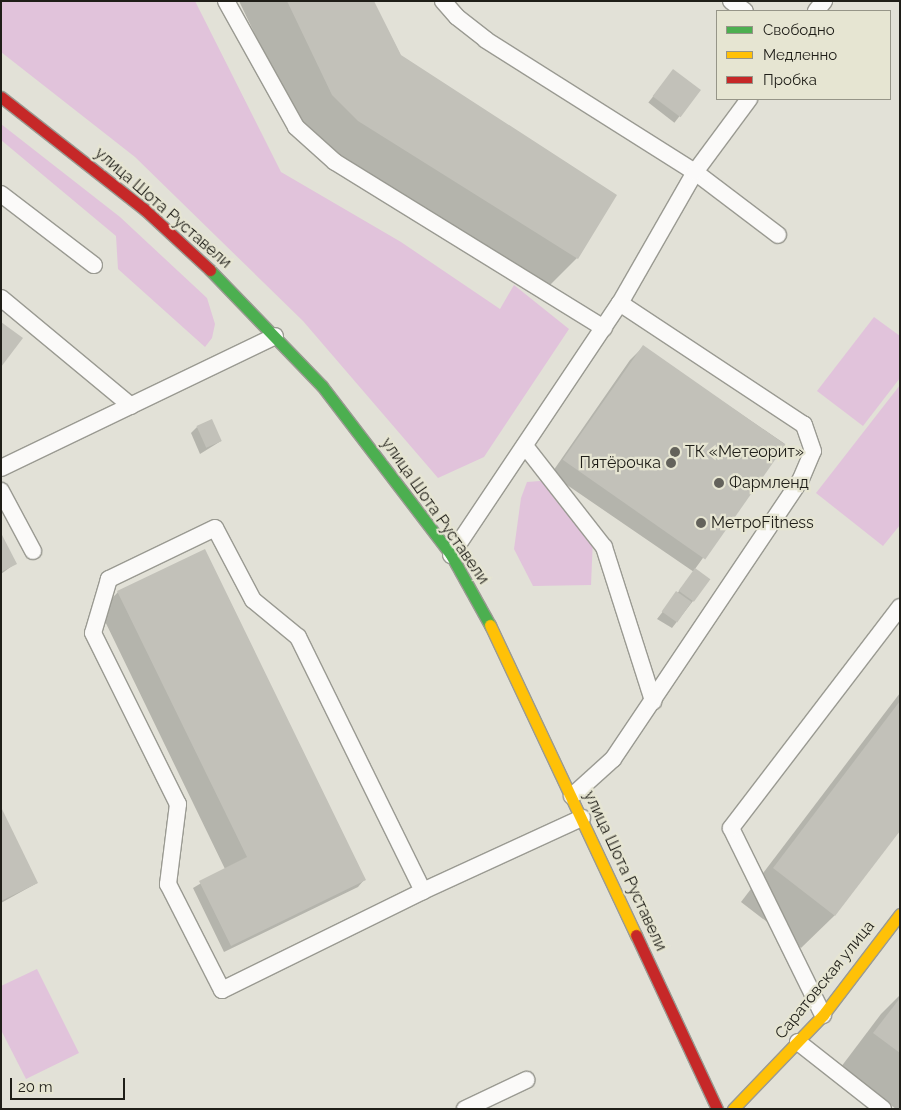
<!DOCTYPE html>
<html>
<head>
<meta charset="utf-8">
<style>
	body { margin:0 }
	#map { position:relative; width:901px; height:1110px; overflow:hidden; background:#e2e1d7; font-family:Raleway,sans-serif }
	div>[style] { position:absolute }
	.green>* { inset:0; background:#e1c3db }
	.shadow>* { inset:0; background:#0003; transform-origin:0 0 }
	.building>* { inset:0; background:#c2c1b9; transform-origin:0 0 }
	.roads { filter:drop-shadow(1px 0 #9a9a92) drop-shadow(-1px 0 #9a9a92) drop-shadow(0 1px #9a9a92) drop-shadow(0 -1px #9a9a92) }
	.lane>* { height:16px; margin:-8px; padding:0 8px; transform-origin:8px; border-radius:8px; background:#fbfaf9 }
	.fast>* { height:11px; margin:-5.5px; padding:0 5.5px; transform-origin:5.5px; border-radius:5.5px; background:#4caf50 }
	.slow>* { height:11px; margin:-5.5px; padding:0 5.5px; transform-origin:5.5px; border-radius:5.5px; background:#ffc107 }
	.jam>* { height:11px; margin:-5.5px; padding:0 5.5px; transform-origin:5.5px; border-radius:5.5px; background:#c62828 }
	.dots>* { width:14px; height:14px; translate:-50% -50%; box-sizing:border-box; border:2px solid #e6e5d2; border-radius:50% }
	span { translate:-50% -50%; white-space:nowrap; text-align:center; line-height:1.15; -webkit-text-stroke:4.5px #e6e5d2; paint-order:stroke }
	.street-label { font-size:16px; color:#1f1e18 }
	.poi-label { font-size:16px; color:#1f1e18 }
	.left { translate:0 -50%; text-align:left }
	.right { translate:-100% -50%; text-align:right }
	.frame { position:absolute; inset:0; border:2px solid #1f1e18; pointer-events:none }
	.legend { position:absolute; left:716px; top:10px; width:175px; height:90px; box-sizing:border-box; background:#e6e5d2; border:1px solid #969588; margin:0; padding:6px 9px; list-style:none; font-size:15px; color:#1f1e18 }
	.legend li { display:flex; align-items:center; gap:10px; height:25px }
	.legend b { width:25px; border:1px solid #969588 }
	.scale { position:absolute; left:10px; top:1078px; width:115px; height:22px; box-sizing:border-box; border:2px solid #1f1e18; border-top:0; padding-left:6px; font-size:15px; line-height:18px; white-space:nowrap; color:#1f1e18; -webkit-text-stroke:4px #e6e5d2; paint-order:stroke }
</style>
</head>
<body>
<div id="map">
	<div class="green">
		<div style="clip-path:polygon(1px 1px,195px 1px,281px 172px,401px 242px,500px 309px,514px 285px,569px 329px,484px 457px,438px 478px,303px 321px,135px 157px,1px 52px)"></div>
		<div style="clip-path:polygon(1px 124px,120px 217px,207px 298px,215px 324px,212px 338px,205px 347px,118px 269px,116px 236px,1px 140px)"></div>
		<div style="clip-path:polygon(874px 317px,900px 336px,900px 378px,863px 426px,817px 391px)"></div>
		<div style="clip-path:polygon(900px 385px,900px 525px,883px 546px,816px 493px)"></div>
		<div style="clip-path:polygon(540px 481px,550px 486px,593px 538px,591px 585px,533px 586px,514px 549px,521px 498px,527px 482px)"></div>
		<div style="clip-path:polygon(37px 969px,79px 1053px,26px 1079px,1px 1030px,1px 986px)"></div>
	</div>
	<div class="shadow">
		<div style="clip-path:polygon(239px 1px,373px 1px,401px 56px,577px 258px,544px 291px,325px 154px,300px 128px)"></div>
		<div style="left:673px;top:71px;width:33px;height:40px;rotate:38deg"></div>
		<div style="clip-path:polygon(643px 347px,785px 444px,695px 569px,693px 601px,672px 628px,657px 619px,694px 572px,551px 474px,630px 360px)"></div>
		<div style="clip-path:polygon(197px 427px,221px 441px,200px 454px,191px 433px)"></div>
		<div style="clip-path:polygon(1px 536px,16px 563px,1px 574px)"></div>
		<div style="clip-path:polygon(118px 592px,364px 880px,358px 887px,224px 952px,193px 888px,225px 869px,100px 611px)"></div>
		<div style="clip-path:polygon(900px 693px,900px 828px,834px 916px,801px 948px,741px 902px)"></div>
		<div style="clip-path:polygon(1px 810px,37px 883px,1px 903px)"></div>
		<div style="clip-path:polygon(900px 995px,900px 1109px,896px 1109px,841px 1067px,881px 1014px)"></div>
	</div>
	<div class="building">
		<div style="clip-path:polygon(287px 1px,374px 1px,401px 55px,617px 195px,578px 259px,358px 121px,332px 95px)"></div>
		<div style="left:673px;top:69px;width:35px;height:34px;rotate:37deg"></div>
		<div style="clip-path:polygon(1px 322px,23px 338px,1px 367px)"></div>
		<div style="left:643px;top:345px;width:174px;height:140px;rotate:35deg"></div>
		<div style="left:212px;top:419px;width:24px;height:17px;rotate:66deg"></div>
		<div style="clip-path:polygon(1px 533px,17px 564px,1px 572px)"></div>
		<div style="clip-path:polygon(205px 549px,366px 880px,231px 946px,199px 881px,247px 857px,117px 591px)"></div>
		<div style="left:695px;top:568px;width:19px;height:28px;rotate:36deg"></div>
		<div style="left:676px;top:591px;width:19px;height:25px;rotate:35deg"></div>
		<div style="clip-path:polygon(900px 701px,900px 831px,835px 916px,773px 868px)"></div>
		<div style="clip-path:polygon(1px 807px,38px 883px,1px 901px)"></div>
		<div style="clip-path:polygon(900px 998px,900px 1053px,873px 1033px)"></div>
	</div>
	<div class="roads">
		<div class="lane">
			<div style="left:226px;top:1px;width:144px;rotate:60.9deg"></div>
			<div style="left:296px;top:127px;width:52px;rotate:41.9deg"></div>
			<div style="left:335px;top:162px;width:316px;rotate:31.7deg"></div>
			<div style="left:443px;top:1px;width:21px;rotate:49deg"></div>
			<div style="left:457px;top:17px;width:37px;rotate:38deg"></div>
			<div style="left:486px;top:40px;width:247px;rotate:32.3deg"></div>
			<div style="left:695px;top:172px;width:104px;rotate:37.2deg"></div>
			<div style="left:731px;top:1px;width:17px;rotate:36deg"></div>
			<div style="left:816px;top:11px;width:13px;rotate:-51deg"></div>
			<div style="left:1px;top:194px;width:117px;rotate:37.4deg"></div>
			<div style="left:1px;top:298px;width:169px;rotate:39.7deg"></div>
			<div style="left:525px;top:446px;width:128px;rotate:52deg"></div>
			<div style="left:604px;top:547px;width:162px;rotate:72.3deg"></div>
			<div style="left:1px;top:468px;width:304px;rotate:-25.7deg"></div>
			<div style="left:1px;top:491px;width:68px;rotate:61.9deg"></div>
			<div style="left:451px;top:555px;width:303px;rotate:-56.2deg"></div>
			<div style="left:620px;top:303px;width:151px;rotate:-60.2deg"></div>
			<div style="left:695px;top:172px;width:91px;rotate:-53.5deg"></div>
			<div style="left:572px;top:796px;width:55px;rotate:-42.1deg"></div>
			<div style="left:613px;top:759px;width:337px;rotate:-56.1deg"></div>
			<div style="left:801px;top:479px;width:30px;rotate:-67deg"></div>
			<div style="left:813px;top:451px;width:28px;rotate:-109deg"></div>
			<div style="left:804px;top:425px;width:221px;rotate:-146.5deg"></div>
			<div style="left:423px;top:891px;width:283px;rotate:-116.2deg"></div>
			<div style="left:298px;top:637px;width:58px;rotate:-140.6deg"></div>
			<div style="left:253px;top:600px;width:81px;rotate:-117.8deg"></div>
			<div style="left:215px;top:528px;width:118px;rotate:154.3deg"></div>
			<div style="left:109px;top:579px;width:56px;rotate:106.5deg"></div>
			<div style="left:93px;top:633px;width:191px;rotate:63.6deg"></div>
			<div style="left:178px;top:804px;width:81px;rotate:97.1deg"></div>
			<div style="left:168px;top:884px;width:119px;rotate:63deg"></div>
			<div style="left:222px;top:990px;width:224px;rotate:-26.2deg"></div>
			<div style="left:423px;top:891px;width:175px;rotate:-24.7deg"></div>
			<div style="left:823px;top:1015px;width:208px;rotate:-116.2deg"></div>
			<div style="left:731px;top:828px;width:278px;rotate:-52.6deg"></div>
			<div style="left:798px;top:1042px;width:108px;rotate:38.2deg"></div>
			<div style="left:465px;top:1109px;width:68px;rotate:-25.4deg"></div>
		</div>
		<div class="fast">
			<div style="left:210px;top:270px;width:161px;rotate:46deg"></div>
			<div style="left:322px;top:386px;width:213px;rotate:52.6deg"></div>
			<div style="left:451px;top:555px;width:80px;rotate:60.9deg"></div>
		</div>
		<div class="slow">
			<div style="left:490px;top:625px;width:343px;rotate:64.8deg"></div>
			<div style="left:733px;top:1109px;width:130px;rotate:-46.2deg"></div>
			<div style="left:823px;top:1015px;width:127px;rotate:-52.7deg"></div>
		</div>
		<div class="jam">
			<div style="left:1px;top:97px;width:182px;rotate:38.1deg"></div>
			<div style="left:144px;top:209px;width:90px;rotate:42.7deg"></div>
			<div style="left:636px;top:935px;width:192px;rotate:65deg"></div>
		</div>
	</div>
	<div class="dots">
		<div style="left:675px;top:452px;background:#63625b"></div>
		<div style="left:671px;top:463px;background:#63625b"></div>
		<div style="left:719px;top:483px;background:#63625b"></div>
		<div style="left:701px;top:523px;background:#63625b"></div>
	</div>
	<div class="street-label">
		<span style="left:163px;top:208px;rotate:41deg">улица Шота Руставели</span>
		<span style="left:435px;top:511px;rotate:55deg">улица Шота Руставели</span>
		<span style="left:625px;top:871px;rotate:65deg">улица Шота Руставели</span>
		<span style="left:825px;top:980px;rotate:-51deg">Саратовская улица</span>
	</div>
	<div class="poi-label">
		<span class="left" style="left:685px;top:452px">ТК «Метеорит»</span>
		<span class="right" style="left:661px;top:463px">Пятёрочка</span>
		<span class="left" style="left:729px;top:483px">Фармленд</span>
		<span class="left" style="left:711px;top:523px">МетроFitness</span>
	</div>
	<div class="frame"></div>
	<ul class="legend">
	<li><b style="height:6px;background:#4caf50"></b>Свободно</li>
	<li><b style="height:6px;background:#ffc107"></b>Медленно</li>
	<li><b style="height:6px;background:#c62828"></b>Пробка</li>
	</ul>
	<div class="scale">20 m</div>
</div>
</body>
</html>
